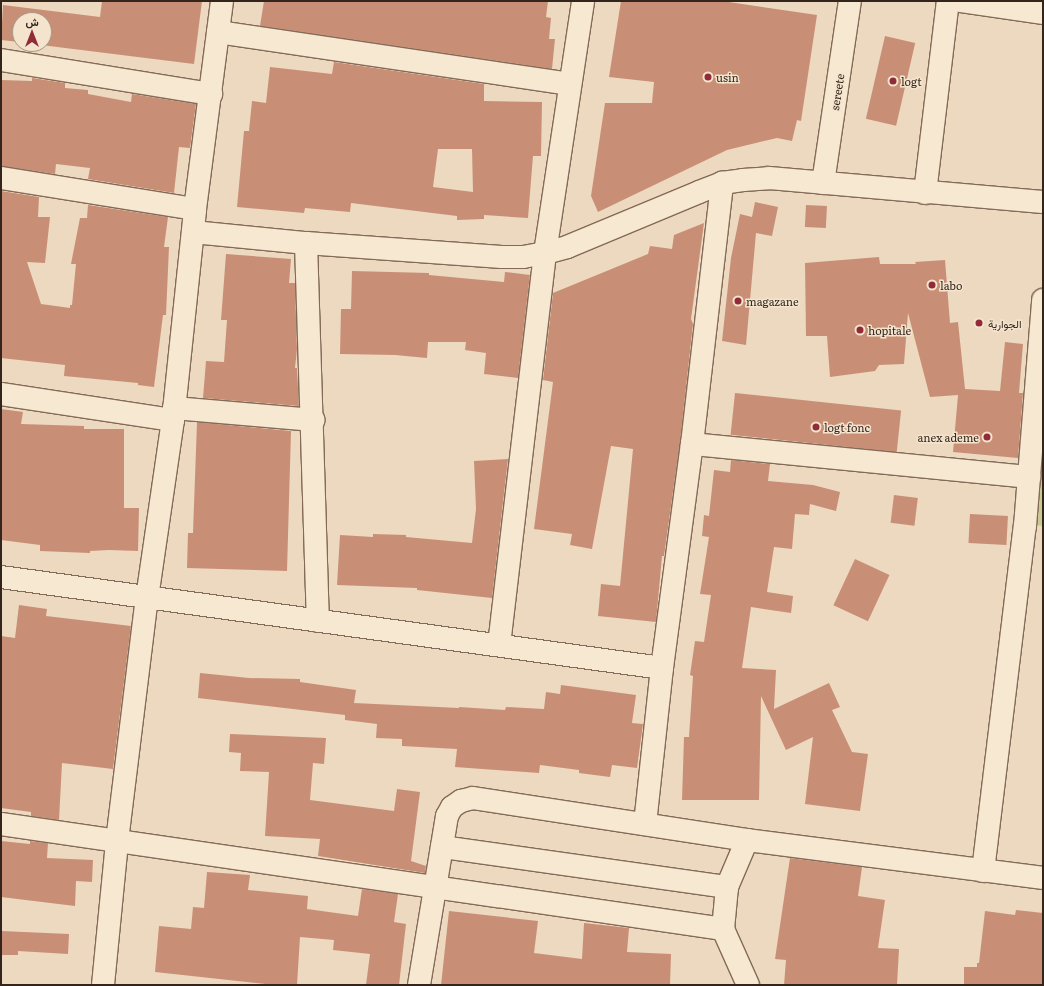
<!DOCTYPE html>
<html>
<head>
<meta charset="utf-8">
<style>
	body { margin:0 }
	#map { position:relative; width:1044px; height:986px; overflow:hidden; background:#ecd9bf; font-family:Literata,Vazirmatn,serif }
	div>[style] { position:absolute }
	.green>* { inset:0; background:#c9c994 }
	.building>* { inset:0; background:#c98f76; transform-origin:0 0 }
	.roads { filter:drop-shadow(1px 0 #846a58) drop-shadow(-1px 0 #846a58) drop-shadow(0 1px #846a58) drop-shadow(0 -1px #846a58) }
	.minor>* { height:22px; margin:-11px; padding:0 11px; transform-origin:11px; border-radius:11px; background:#f7e8d2 }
	.dots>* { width:11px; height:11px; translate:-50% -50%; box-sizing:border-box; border:2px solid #f4e4ce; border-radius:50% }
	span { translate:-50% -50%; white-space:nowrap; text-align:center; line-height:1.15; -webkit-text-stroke:3px #f4e4ce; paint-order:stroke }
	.poi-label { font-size:11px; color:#34251c }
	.left { translate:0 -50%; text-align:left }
	.right { translate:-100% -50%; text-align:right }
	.street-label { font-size:11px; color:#34251c }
	.frame { position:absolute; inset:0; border:2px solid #34251c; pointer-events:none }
	.north { position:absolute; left:12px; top:12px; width:40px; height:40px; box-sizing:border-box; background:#f4e4ce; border:1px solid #a79887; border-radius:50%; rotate:0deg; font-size:11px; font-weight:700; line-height:16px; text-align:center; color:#34251c }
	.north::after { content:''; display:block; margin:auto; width:14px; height:18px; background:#902b37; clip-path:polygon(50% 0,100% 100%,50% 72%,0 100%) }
</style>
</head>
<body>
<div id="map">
	<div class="green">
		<div style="clip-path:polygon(1043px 435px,1043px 526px,1028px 524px)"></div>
	</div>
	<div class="building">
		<div style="clip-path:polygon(102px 1px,202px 1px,194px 64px,33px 44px,44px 44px,44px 20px,20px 20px,20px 42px,1px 40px,3px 5px,100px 17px)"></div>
		<div style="clip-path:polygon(264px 1px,548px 1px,546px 17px,551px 18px,549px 39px,555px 39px,552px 69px,260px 26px)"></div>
		<div style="clip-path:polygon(621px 1px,722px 1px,817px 15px,801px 121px,797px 120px,792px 141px,777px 138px,727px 150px,598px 212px,591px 196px,605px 103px,652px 103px,654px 82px,609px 77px)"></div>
		<div style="left:885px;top:36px;width:31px;height:85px;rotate:13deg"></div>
		<div style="clip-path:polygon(evenodd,334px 62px,484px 84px,484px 101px,542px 102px,541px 156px,533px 156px,528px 218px,484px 215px,484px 219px,457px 220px,457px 216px,351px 203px,350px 212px,305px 208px,304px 213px,237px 207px,244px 131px,249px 131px,252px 101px,266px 103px,270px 67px,332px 74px,334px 62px,438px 149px,472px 149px,473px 192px,433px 187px,438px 149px)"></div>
		<div style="clip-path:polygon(32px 78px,65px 83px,65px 88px,88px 90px,88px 94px,131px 102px,132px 94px,196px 104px,190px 148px,179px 147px,174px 193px,88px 179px,90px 168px,56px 164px,55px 174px,1px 166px,1px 80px,32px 81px)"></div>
		<div style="clip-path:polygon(1px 191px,39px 197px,38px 217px,50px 217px,45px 263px,27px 262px,41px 304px,70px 308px,70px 305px,72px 305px,76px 264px,71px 264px,80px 218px,87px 218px,88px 205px,168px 217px,164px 247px,169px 247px,166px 315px,163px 315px,154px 387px,138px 385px,138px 383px,64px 376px,65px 365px,1px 358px)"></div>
		<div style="clip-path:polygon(755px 202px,778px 207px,772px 236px,756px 233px,746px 345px,722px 341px,731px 258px,740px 214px,752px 217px)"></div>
		<div style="left:806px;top:205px;width:21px;height:22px;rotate:3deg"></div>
		<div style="clip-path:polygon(704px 223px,691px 319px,693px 324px,680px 442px,664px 556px,662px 556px,656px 622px,598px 616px,601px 584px,620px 586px,633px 449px,611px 446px,592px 549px,570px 545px,572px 534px,534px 529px,553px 382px,543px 380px,553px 293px,648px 254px,650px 246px,672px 249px,674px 235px)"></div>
		<div style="clip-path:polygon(226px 254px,291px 259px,289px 283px,295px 283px,297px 349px,295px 368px,297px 368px,299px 406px,203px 398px,206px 361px,224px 362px,227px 320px,221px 320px)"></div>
		<div style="clip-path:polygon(879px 257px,880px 264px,916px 264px,915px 262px,945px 260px,950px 323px,958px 322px,965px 389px,1000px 391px,1005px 342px,1023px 344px,1019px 393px,1023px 393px,1018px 458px,953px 452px,958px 395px,930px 397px,908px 313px,904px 364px,879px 365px,875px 371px,830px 377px,827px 336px,806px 336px,805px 263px)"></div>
		<div style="clip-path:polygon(352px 271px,429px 273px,429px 275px,504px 282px,505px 272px,530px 275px,518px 378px,484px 374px,486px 353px,465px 350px,466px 342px,428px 342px,427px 358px,395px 355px,340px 354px,341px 309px,351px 309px)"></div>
		<div style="left:735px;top:393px;width:167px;height:42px;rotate:6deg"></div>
		<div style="clip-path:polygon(1px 409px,23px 412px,21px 424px,84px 426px,84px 429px,124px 429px,124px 508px,139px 508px,138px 551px,109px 550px,90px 551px,90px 553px,40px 551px,40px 545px,1px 540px)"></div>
		<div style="clip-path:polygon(197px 422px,291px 431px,287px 571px,187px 568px,188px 533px,193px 533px)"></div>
		<div style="clip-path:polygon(508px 459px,492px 598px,417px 590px,417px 588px,337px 585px,340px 535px,373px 537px,373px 534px,406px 535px,406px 537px,472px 543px,476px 509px,474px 461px)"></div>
		<div style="clip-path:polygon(731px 460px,770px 464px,768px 481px,813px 485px,840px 492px,836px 511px,810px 504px,809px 515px,795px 514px,792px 549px,774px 547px,767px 592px,793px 596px,791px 613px,751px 607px,742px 668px,776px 670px,774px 709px,829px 683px,840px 707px,832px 710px,852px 752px,868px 754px,860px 811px,805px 804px,813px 737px,786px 750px,761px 696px,759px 800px,682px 800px,684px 737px,689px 737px,693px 676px,690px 675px,695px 641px,704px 642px,711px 595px,700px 594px,709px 537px,702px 536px,704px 515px,709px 516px,714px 470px,730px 472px)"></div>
		<div style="left:894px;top:495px;width:24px;height:28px;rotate:7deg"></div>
		<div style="left:970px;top:514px;width:38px;height:29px;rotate:3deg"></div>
		<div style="left:855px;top:559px;width:38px;height:51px;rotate:25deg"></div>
		<div style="clip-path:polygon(19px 605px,47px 609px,46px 616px,131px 626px,113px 769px,62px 763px,59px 820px,31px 816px,31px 812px,1px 808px,1px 636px,15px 638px)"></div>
		<div style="clip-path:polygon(200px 673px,249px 678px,300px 679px,300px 682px,356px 690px,354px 703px,459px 708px,459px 707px,505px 710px,506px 707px,544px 709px,546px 692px,560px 694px,561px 685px,636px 695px,632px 723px,643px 724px,637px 768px,612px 765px,610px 777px,579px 773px,579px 770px,540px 765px,539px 773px,455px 767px,457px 749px,402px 746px,402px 739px,376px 738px,377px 724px,345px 720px,345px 715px,198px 698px)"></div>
		<div style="clip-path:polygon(230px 734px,326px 738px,324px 764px,313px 763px,310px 800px,394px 811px,397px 789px,420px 792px,411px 861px,426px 866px,425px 873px,318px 856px,320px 839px,265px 836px,269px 772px,240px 771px,241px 753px,229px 752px)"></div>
		<div style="clip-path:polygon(1px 841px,30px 844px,30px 841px,48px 843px,47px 858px,93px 860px,92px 882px,76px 881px,75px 906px,1px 897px)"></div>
		<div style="clip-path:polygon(790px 858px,862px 867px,858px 896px,885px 900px,878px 948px,899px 949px,897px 985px,784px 985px,786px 960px,775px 959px)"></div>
		<div style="clip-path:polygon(207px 872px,250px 875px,248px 890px,308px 896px,307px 909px,358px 916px,362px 889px,398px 894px,394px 922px,406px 924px,399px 985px,366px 985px,370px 954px,333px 950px,334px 940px,300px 937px,297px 985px,275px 985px,155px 972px,159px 926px,191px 929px,193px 907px,204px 908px)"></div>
		<div style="clip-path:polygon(1016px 910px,1043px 913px,1043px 985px,964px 985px,964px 967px,977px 967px,977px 963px,979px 963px,985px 911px,1015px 915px)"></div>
		<div style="clip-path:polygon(449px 911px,538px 921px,534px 953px,582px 959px,584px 923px,629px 928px,627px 952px,671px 954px,670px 985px,441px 985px)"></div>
		<div style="clip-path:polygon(1px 931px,69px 934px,68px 954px,18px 951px,18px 955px,1px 955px)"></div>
	</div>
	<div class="roads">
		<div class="minor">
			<div style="left:960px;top:1px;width:84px;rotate:8.2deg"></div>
			<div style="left:218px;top:32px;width:356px;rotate:8.4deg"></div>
			<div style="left:1px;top:60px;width:213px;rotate:9.2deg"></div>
			<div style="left:1px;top:178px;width:196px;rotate:9.1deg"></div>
			<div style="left:823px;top:183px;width:184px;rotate:-81.6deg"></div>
			<div style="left:925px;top:193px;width:193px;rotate:-83.2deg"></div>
			<div style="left:193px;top:232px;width:114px;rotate:5.6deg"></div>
			<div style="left:306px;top:243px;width:196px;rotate:4.1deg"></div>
			<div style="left:502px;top:257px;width:21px"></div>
			<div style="left:523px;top:257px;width:22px;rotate:-10deg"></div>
			<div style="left:545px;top:253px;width:23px;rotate:-15deg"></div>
			<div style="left:567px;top:247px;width:143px;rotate:-22.6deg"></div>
			<div style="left:699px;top:192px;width:25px;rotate:-21deg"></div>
			<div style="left:722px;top:183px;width:21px;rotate:-8deg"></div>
			<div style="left:743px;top:180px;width:26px;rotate:-4deg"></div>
			<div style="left:769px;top:178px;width:275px;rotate:5deg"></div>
			<div style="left:306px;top:243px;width:378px;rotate:88.2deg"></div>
			<div style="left:1px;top:394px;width:174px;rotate:8.6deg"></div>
			<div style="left:174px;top:408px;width:140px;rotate:4.9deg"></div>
			<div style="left:692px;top:444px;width:339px;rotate:5.6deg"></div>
			<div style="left:1px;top:577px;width:667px;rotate:7.84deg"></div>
			<div style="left:662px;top:668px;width:226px;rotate:-82.4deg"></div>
			<div style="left:692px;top:444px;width:263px;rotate:-83.4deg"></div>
			<div style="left:499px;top:645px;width:395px;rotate:-83.3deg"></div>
			<div style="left:545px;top:253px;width:255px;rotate:-81.4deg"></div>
			<div style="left:1px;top:824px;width:730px;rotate:8.27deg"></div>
			<div style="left:645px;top:824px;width:157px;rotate:-83.8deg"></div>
			<div style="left:747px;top:840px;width:51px;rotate:113.1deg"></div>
			<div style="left:727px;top:887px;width:42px;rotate:95.4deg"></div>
			<div style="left:723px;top:929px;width:61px;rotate:65.9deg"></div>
			<div style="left:442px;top:847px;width:288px;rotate:8deg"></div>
			<div style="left:983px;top:871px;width:348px;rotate:-83.1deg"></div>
			<div style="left:1025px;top:526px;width:227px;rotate:-85.4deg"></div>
			<div style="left:103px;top:985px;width:145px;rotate:-84.4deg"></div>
			<div style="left:117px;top:841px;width:245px;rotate:-83deg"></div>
			<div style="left:147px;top:598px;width:180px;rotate:-81.7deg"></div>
			<div style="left:173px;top:420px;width:212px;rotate:-84deg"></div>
			<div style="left:195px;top:209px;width:210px;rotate:-82.6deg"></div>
			<div style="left:419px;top:985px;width:171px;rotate:-80.6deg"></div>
			<div style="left:447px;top:816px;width:10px;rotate:-61deg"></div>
			<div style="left:452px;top:807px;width:11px;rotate:-34deg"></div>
			<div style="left:461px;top:801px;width:12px;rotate:-14deg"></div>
			<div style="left:473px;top:798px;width:277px;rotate:8.7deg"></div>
			<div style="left:747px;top:840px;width:298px;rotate:7.3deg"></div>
		</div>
	</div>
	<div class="dots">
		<div style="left:708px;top:77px;background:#902b37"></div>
		<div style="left:893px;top:81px;background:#902b37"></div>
		<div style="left:932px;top:285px;background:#902b37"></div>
		<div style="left:738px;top:301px;background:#902b37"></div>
		<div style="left:979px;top:323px;background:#902b37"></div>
		<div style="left:860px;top:330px;background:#902b37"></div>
		<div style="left:816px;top:427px;background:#902b37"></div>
		<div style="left:987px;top:437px;background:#902b37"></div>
	</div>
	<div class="poi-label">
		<span class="left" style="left:716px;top:77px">usin</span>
		<span class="left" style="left:901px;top:81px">logt</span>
		<span class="left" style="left:940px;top:285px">labo</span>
		<span class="left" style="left:746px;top:301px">magazane</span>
		<span class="left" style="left:988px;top:323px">الجوارية</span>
		<span class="left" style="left:868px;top:330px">hopitale</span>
		<span class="left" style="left:824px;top:427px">logt fonc</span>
		<span class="right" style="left:979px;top:437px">anex ademe</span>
	</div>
	<div class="street-label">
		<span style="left:837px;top:92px;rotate:-81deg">sereete</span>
	</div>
	<div class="frame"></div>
	<div class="north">ش</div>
</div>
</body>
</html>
